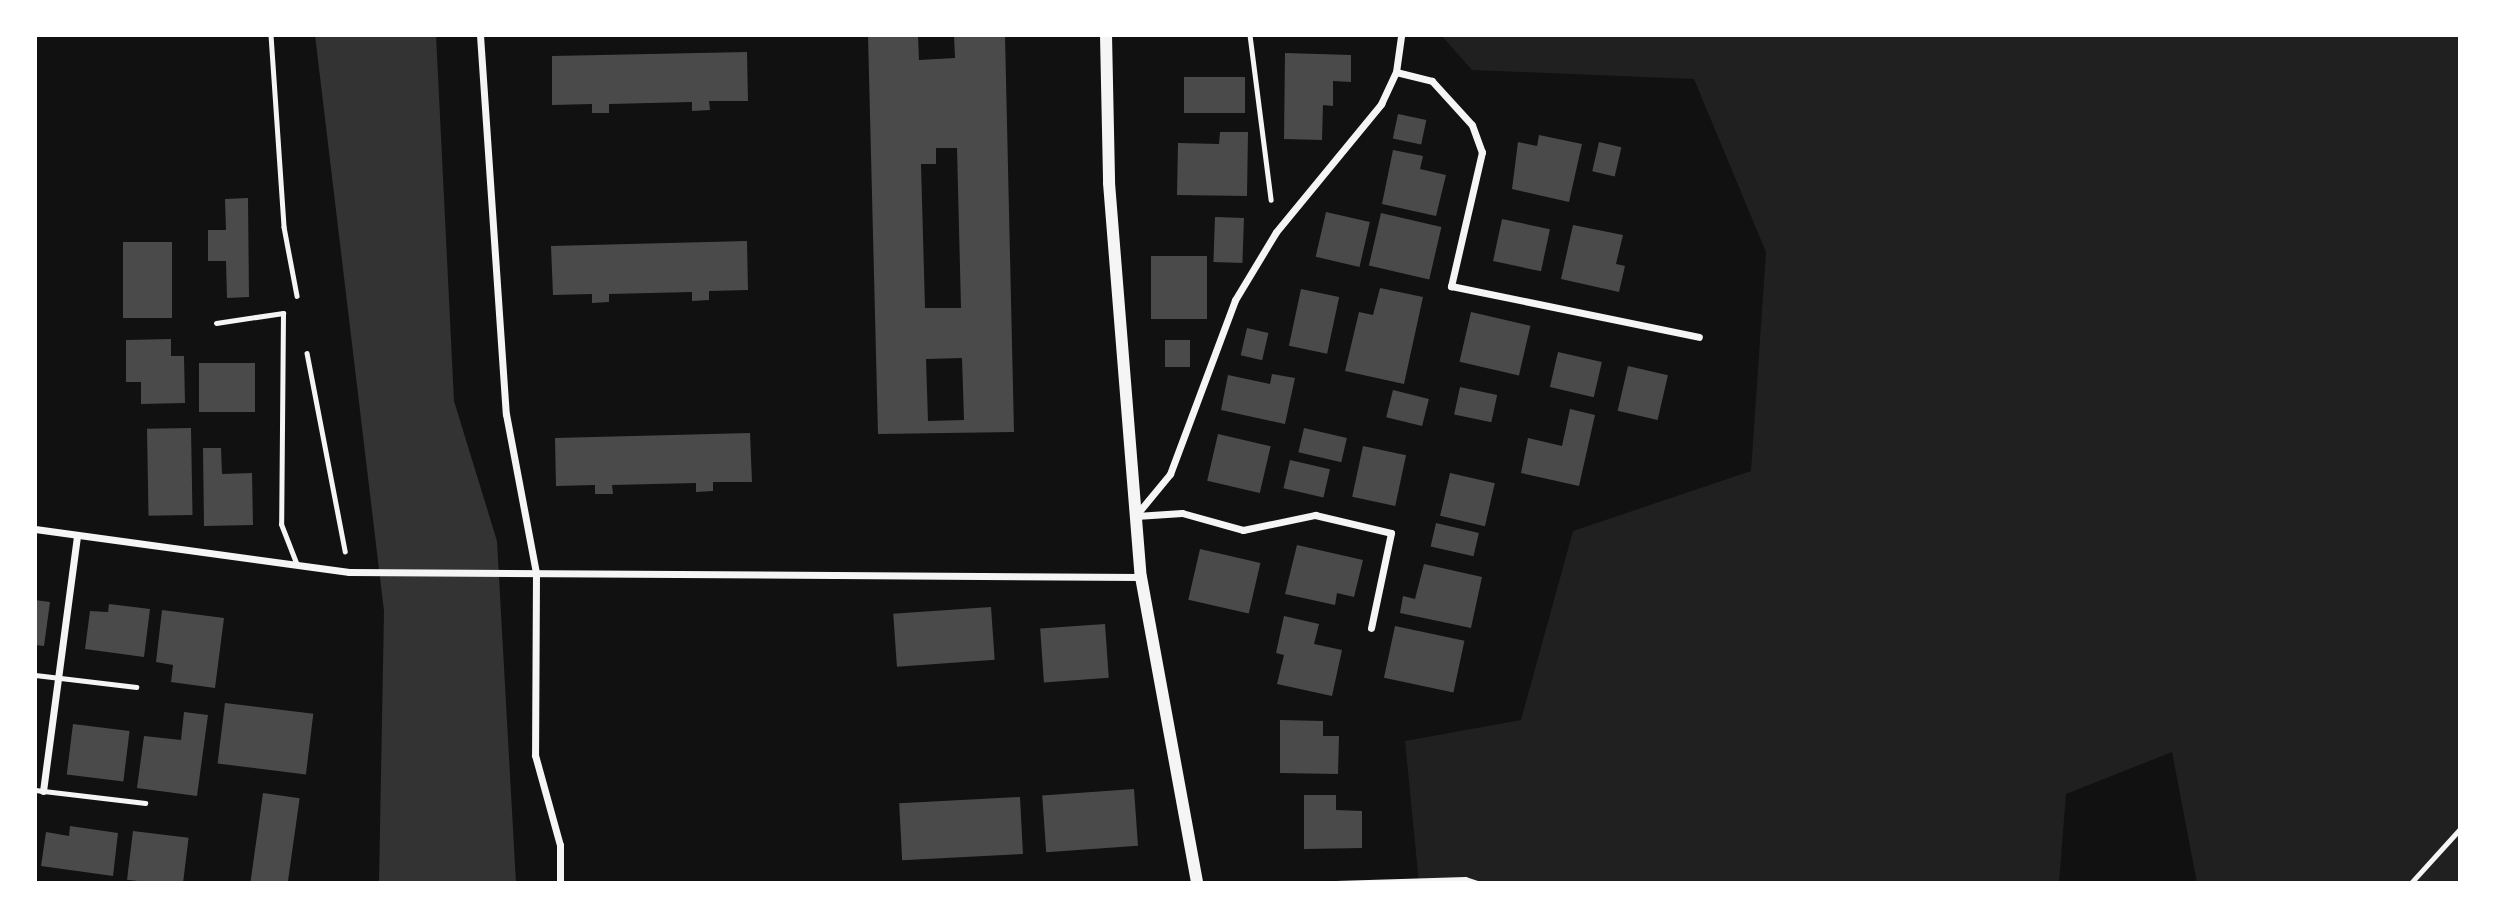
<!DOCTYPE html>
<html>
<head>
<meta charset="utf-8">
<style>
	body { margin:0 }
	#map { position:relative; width:2495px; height:918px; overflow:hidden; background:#111; font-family:"Work Sans",sans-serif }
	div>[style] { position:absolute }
	.green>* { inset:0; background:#202020 }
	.water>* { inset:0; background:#333 }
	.building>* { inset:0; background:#4a4a4a; transform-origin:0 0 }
	.path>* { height:4.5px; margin:-2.25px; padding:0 2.25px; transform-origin:2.25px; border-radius:2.25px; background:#f5f5f5 }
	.service>* { height:5px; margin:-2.5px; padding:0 2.5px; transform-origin:2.5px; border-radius:2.5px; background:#f5f5f5 }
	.minor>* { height:7px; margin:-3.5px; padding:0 3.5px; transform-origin:3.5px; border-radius:3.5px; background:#f5f5f5 }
	.tertiary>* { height:12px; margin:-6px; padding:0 6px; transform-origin:6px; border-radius:6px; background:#f5f5f5 }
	span { translate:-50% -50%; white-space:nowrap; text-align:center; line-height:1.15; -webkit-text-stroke:7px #fff; paint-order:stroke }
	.frame { position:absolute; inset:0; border:37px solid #fff; pointer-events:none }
</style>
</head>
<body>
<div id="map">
	<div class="green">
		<div style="clip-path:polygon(1441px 35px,2460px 35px,2460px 883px,2197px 883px,2172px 752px,2066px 794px,2059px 883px,1419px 883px,1405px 741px,1521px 720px,1573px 531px,1751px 471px,1766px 252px,1694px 79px,1472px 70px)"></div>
	</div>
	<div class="water">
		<div style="clip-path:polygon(315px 35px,436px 35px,454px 401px,497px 541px,516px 883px,379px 883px,384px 611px)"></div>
	</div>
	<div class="building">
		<div style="clip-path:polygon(evenodd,868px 35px,918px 35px,919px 60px,955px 58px,954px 35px,1005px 35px,1014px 432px,878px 434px,868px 35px,936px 148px,957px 148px,961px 308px,925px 308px,921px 164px,936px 164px,936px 148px,868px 35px,962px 358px,964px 420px,928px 421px,926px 359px,962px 358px)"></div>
		<div style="clip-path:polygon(747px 52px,748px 101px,709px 101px,710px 110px,692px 111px,692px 102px,609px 104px,609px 113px,592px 113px,592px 104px,552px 105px,552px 56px)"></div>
		<div style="clip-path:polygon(1285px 53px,1351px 55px,1351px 82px,1333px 81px,1333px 106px,1323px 105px,1322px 140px,1284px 139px)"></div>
		<div style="left:1184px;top:77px;width:61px;height:36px"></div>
		<div style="left:1398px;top:114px;width:29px;height:25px;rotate:12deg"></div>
		<div style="clip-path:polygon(1220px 132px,1248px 132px,1247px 196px,1177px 195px,1178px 143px,1219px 144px)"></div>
		<div style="clip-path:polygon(1539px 135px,1582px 144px,1569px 202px,1512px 189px,1518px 142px,1537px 146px)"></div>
		<div style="left:1599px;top:142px;width:23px;height:30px;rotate:13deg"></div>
		<div style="clip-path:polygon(1393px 150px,1423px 156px,1420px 169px,1446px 175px,1436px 216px,1382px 204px)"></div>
		<div style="clip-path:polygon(248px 198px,249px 297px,227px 298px,226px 261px,208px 261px,208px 230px,226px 230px,225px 199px)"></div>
		<div style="left:1326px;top:212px;width:45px;height:46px;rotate:13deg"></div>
		<div style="left:1381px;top:213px;width:62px;height:54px;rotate:13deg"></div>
		<div style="left:1215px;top:217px;width:29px;height:45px;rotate:2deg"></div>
		<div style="left:1502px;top:219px;width:49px;height:43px;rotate:12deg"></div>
		<div style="clip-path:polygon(1573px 225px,1623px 235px,1616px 264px,1625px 266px,1619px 292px,1561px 279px)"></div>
		<div style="clip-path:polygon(747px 241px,748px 290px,709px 291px,709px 300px,692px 301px,692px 292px,609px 294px,609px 302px,592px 303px,592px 294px,553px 295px,551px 246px)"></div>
		<div style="left:123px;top:242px;width:49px;height:76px"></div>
		<div style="left:1151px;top:256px;width:56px;height:63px"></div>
		<div style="clip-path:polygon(1380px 288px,1423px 297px,1404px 384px,1345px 371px,1359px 312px,1373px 315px)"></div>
		<div style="left:1301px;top:289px;width:39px;height:58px;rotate:12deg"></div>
		<div style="left:1471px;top:312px;width:61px;height:51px;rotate:13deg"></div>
		<div style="left:1247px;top:328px;width:22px;height:28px;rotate:13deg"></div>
		<div style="clip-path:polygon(171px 339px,171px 356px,184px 356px,185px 403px,141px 404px,141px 382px,126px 382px,126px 340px)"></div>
		<div style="left:1165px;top:340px;width:25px;height:27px"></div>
		<div style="left:1558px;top:352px;width:45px;height:36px;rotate:13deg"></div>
		<div style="left:199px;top:363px;width:56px;height:49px"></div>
		<div style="left:1628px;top:366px;width:41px;height:46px;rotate:13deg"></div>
		<div style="clip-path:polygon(1272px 374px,1295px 378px,1285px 424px,1221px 410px,1228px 375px,1270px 384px)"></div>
		<div style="left:1460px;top:387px;width:38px;height:28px;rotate:12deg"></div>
		<div style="left:1393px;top:390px;width:37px;height:28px;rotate:14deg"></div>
		<div style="clip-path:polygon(1570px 409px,1595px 415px,1579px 486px,1521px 473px,1528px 438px,1562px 446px)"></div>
		<div style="left:191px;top:428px;width:87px;height:44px;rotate:89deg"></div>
		<div style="left:1304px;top:428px;width:44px;height:25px;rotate:13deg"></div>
		<div style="clip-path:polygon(750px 433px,752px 482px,713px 482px,713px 491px,696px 492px,696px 483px,612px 485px,613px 494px,595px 494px,595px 485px,556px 486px,555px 438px)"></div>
		<div style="left:1218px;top:434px;width:54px;height:48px;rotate:13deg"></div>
		<div style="left:1363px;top:446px;width:44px;height:52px;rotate:12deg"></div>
		<div style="clip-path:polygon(203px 448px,221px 448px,222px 474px,252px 473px,253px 525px,204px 526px)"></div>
		<div style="left:1290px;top:460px;width:41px;height:29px;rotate:13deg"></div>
		<div style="left:1450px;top:473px;width:46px;height:44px;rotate:13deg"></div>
		<div style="left:1436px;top:523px;width:44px;height:24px;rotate:13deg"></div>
		<div style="clip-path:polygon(1297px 545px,1363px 560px,1354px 597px,1337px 593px,1335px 605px,1285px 594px)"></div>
		<div style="left:1200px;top:549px;width:62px;height:52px;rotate:13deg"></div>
		<div style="clip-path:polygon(1424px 564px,1482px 577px,1471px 628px,1400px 613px,1403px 596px,1415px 599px)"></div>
		<div style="clip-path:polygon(35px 600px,50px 602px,44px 646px,35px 645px)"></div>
		<div style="clip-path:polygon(109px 604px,150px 609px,144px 657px,85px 649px,90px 611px,108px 612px)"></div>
		<div style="left:991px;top:607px;width:53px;height:98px;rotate:86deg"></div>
		<div style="clip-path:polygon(162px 610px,224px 618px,215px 688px,171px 682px,173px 665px,156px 662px)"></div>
		<div style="clip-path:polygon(1284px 616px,1319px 624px,1314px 644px,1342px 650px,1332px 696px,1277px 684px,1284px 655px,1276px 653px)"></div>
		<div style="left:1105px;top:624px;width:54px;height:65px;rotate:86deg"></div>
		<div style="left:1395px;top:626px;width:71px;height:53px;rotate:12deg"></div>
		<div style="left:225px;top:703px;width:89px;height:61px;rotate:7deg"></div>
		<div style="clip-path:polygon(184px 712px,208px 715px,197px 796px,137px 788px,144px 736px,181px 740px)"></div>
		<div style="clip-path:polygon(1280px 720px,1323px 721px,1323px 736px,1339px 736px,1338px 774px,1280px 773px)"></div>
		<div style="left:73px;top:724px;width:57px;height:51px;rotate:7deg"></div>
		<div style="left:1134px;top:789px;width:57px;height:92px;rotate:86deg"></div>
		<div style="left:263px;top:793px;width:37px;height:91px;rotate:8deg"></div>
		<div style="clip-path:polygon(1304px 795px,1336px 795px,1336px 810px,1362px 811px,1362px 848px,1304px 849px)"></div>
		<div style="left:1020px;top:797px;width:57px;height:121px;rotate:87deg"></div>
		<div style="clip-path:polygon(70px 826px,118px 833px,113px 876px,41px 866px,46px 832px,69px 836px)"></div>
		<div style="left:133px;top:831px;width:56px;height:49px;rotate:7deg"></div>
	</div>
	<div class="path">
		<div style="left:271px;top:35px;width:192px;rotate:86.1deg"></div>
		<div style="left:284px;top:227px;width:70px;rotate:79.3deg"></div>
		<div style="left:1250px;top:35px;width:166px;rotate:82.7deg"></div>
		<div style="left:307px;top:353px;width:202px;rotate:79.1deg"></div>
		<div style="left:1336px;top:883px;width:129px;rotate:-1.8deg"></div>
		<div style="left:1465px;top:879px;width:13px;rotate:18deg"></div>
		<div style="left:2411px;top:883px;width:73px;rotate:-47.8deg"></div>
	</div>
	<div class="service">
		<div style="left:216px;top:323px;width:68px;rotate:-8.5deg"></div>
		<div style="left:283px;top:313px;width:211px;rotate:90.5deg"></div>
		<div style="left:281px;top:524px;width:44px;rotate:68.7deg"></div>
		<div style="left:35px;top:675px;width:102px;rotate:6.8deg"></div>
		<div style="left:35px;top:790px;width:111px;rotate:6.7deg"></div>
	</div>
	<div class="minor">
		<div style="left:480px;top:35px;width:380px;rotate:86.1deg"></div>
		<div style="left:506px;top:414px;width:162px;rotate:79.3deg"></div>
		<div style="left:536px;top:573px;width:182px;rotate:90.3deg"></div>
		<div style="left:535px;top:755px;width:93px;rotate:74.5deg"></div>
		<div style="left:560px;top:845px;width:38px;rotate:90deg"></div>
		<div style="left:1396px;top:72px;width:37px;rotate:14deg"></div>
		<div style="left:1432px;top:81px;width:59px;rotate:47.7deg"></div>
		<div style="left:1472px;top:125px;width:29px;rotate:70deg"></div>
		<div style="left:1482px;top:152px;width:138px;rotate:103deg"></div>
		<div style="left:1451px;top:286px;width:253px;rotate:11.6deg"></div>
		<div style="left:1137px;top:514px;width:52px;rotate:-50.5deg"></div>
		<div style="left:1170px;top:474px;width:186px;rotate:-69.5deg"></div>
		<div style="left:1235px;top:300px;width:79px;rotate:-58.9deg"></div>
		<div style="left:1276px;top:232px;width:166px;rotate:-50.6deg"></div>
		<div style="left:1381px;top:104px;width:35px;rotate:-65deg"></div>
		<div style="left:1396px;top:72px;width:37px;rotate:-82deg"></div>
		<div style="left:1136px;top:516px;width:46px;rotate:-3.7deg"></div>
		<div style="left:1182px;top:513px;width:63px;rotate:15.6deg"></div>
		<div style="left:1243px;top:530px;width:74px;rotate:-11.8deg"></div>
		<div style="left:1315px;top:515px;width:78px;rotate:13.3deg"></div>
		<div style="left:1391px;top:533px;width:97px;rotate:101.9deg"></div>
		<div style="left:35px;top:529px;width:317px;rotate:7.8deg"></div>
		<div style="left:349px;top:572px;width:792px;rotate:0.36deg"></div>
		<div style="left:43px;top:791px;width:258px;rotate:-82.4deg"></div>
	</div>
	<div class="tertiary">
		<div style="left:1106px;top:35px;width:148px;rotate:88.8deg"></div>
		<div style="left:1109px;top:183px;width:395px;rotate:85.4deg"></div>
		<div style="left:1141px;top:577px;width:311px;rotate:79.6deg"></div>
	</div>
	<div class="frame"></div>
</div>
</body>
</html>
